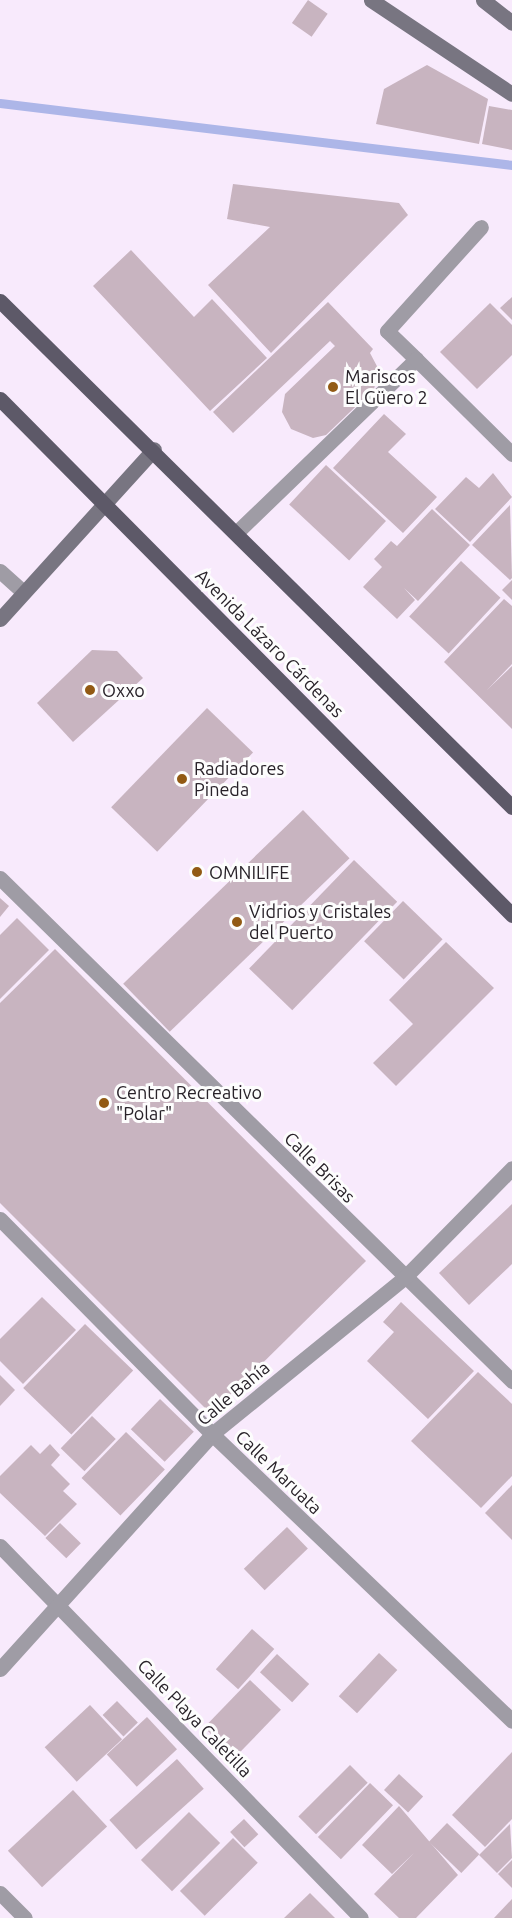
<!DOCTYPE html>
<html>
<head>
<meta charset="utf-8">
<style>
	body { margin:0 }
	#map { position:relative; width:512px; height:1918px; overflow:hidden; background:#f8eafc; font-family:Ubuntu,sans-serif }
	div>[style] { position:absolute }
	.stream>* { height:9px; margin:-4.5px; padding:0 4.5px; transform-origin:4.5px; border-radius:4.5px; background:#adb6e8 }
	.building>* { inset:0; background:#c8b4c0; transform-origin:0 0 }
	.lane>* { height:15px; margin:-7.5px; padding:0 7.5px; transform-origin:7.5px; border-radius:7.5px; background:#9f9ca5 }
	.street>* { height:15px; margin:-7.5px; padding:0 7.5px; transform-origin:7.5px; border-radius:7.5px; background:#9f9ca5 }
	.secondary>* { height:15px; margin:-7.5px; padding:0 7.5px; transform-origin:7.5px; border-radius:7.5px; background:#787581 }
	.primary>* { height:15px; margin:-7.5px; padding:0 7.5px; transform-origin:7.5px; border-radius:7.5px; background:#5d5968 }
	.dots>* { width:16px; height:16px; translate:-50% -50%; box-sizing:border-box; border:3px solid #fdfdfd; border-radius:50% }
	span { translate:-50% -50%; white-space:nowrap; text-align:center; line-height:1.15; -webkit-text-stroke:6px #fdfdfd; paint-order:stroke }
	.poi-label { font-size:18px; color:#282229 }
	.left { translate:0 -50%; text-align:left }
	.street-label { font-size:18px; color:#282229 }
</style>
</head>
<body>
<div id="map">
	<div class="stream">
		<div style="left:0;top:103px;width:516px;rotate:6.9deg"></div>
	</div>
	<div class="building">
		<div style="left:308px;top:0;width:24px;height:28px;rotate:35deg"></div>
		<div style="clip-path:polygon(427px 65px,488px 99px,479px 144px,376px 124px,384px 89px)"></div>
		<div style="clip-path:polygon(489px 106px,512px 110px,512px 150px,482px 144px)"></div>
		<div style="clip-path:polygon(233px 184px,399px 203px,408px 215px,271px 353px,208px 285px,270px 227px,227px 219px)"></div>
		<div style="clip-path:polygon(131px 250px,194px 317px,212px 299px,267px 358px,210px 411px,93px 286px)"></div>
		<div style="clip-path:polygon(512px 297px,512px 320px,500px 308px)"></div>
		<div style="clip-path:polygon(328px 302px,373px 349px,370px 353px,379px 370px,374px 389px,326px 435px,313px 438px,291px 429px,282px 412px,285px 394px,335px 346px,330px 341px,233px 433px,213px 412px)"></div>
		<div style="clip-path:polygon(490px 303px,512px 325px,512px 355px,477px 389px,440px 352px)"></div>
		<div style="clip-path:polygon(384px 414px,406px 434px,388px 452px,437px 497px,403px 533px,333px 468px)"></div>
		<div style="left:326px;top:465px;width:82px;height:54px;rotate:43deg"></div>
		<div style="clip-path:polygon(493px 473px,512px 497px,470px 542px,435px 509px,466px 477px,479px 488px)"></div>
		<div style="clip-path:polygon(510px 505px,512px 578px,510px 580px,472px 545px)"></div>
		<div style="clip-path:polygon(432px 509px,470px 545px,418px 601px,404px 588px,415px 600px,397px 619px,363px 587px,382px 567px,374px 559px,391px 541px,397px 546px)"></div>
		<div style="left:461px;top:561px;width:54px;height:76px;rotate:43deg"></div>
		<div style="clip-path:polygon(512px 580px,512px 600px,502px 590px)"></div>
		<div style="clip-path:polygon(504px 599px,512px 606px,512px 664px,487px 690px,512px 666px,512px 729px,444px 662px)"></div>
		<div style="clip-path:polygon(92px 650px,117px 651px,143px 678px,73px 742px,37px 703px)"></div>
		<div style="left:207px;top:708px;width:64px;height:138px;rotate:44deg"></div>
		<div style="left:303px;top:810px;width:67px;height:250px;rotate:46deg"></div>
		<div style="left:354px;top:860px;width:60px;height:151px;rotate:44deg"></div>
		<div style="clip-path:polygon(0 898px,9px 906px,0 917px)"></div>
		<div style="left:403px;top:901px;width:55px;height:56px;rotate:44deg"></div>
		<div style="clip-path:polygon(17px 918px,49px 950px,0 999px,0 935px)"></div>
		<div style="clip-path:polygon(446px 942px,494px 988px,396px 1086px,373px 1063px,413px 1024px,389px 1000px)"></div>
		<div style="clip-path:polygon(55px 949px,366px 1261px,211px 1414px,0 1203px,0 1003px)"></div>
		<div style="clip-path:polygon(512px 1204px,512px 1264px,469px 1305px,439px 1273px)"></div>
		<div style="clip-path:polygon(42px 1297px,76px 1330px,23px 1384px,0 1361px,0 1339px)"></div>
		<div style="clip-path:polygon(401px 1302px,474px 1371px,428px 1419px,367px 1361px,394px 1332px,383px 1322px)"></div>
		<div style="left:85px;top:1324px;width:67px;height:89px;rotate:44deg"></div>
		<div style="clip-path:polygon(478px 1372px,512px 1404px,512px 1476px,481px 1508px,411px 1441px)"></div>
		<div style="clip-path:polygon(0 1375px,15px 1390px,0 1406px)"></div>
		<div style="left:160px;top:1399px;width:47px;height:42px;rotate:44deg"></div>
		<div style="left:92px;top:1416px;width:33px;height:45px;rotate:44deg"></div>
		<div style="left:126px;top:1432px;width:54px;height:64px;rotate:44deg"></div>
		<div style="clip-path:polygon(50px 1444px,60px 1455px,51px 1465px,70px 1484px,63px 1491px,77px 1504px,45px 1536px,0 1493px,0 1476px,31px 1445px,40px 1454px)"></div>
		<div style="clip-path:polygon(512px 1485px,512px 1540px,485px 1513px)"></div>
		<div style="left:60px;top:1523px;width:29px;height:21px;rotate:44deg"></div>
		<div style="left:287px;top:1527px;width:30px;height:60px;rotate:46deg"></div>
		<div style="left:252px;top:1629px;width:30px;height:54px;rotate:42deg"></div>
		<div style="left:379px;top:1653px;width:25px;height:59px;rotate:43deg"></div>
		<div style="left:277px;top:1654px;width:44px;height:25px;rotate:43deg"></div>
		<div style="left:250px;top:1680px;width:43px;height:66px;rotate:44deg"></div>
		<div style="left:117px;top:1701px;width:30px;height:20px;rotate:46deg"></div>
		<div style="left:90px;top:1705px;width:47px;height:62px;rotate:47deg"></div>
		<div style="left:147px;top:1717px;width:44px;height:55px;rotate:47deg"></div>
		<div style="clip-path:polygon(512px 1752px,512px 1819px,485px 1847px,452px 1815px)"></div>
		<div style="left:177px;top:1759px;width:40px;height:91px;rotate:48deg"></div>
		<div style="left:350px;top:1765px;width:25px;height:73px;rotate:45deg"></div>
		<div style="left:399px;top:1774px;width:33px;height:22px;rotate:43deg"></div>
		<div style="left:370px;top:1783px;width:32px;height:75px;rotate:44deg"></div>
		<div style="left:73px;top:1790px;width:50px;height:89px;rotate:47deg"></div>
		<div style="clip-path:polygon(399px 1806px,458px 1875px,416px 1918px,399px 1918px,374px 1894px,414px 1853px,392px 1874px,362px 1845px)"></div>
		<div style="left:189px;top:1812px;width:44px;height:68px;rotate:45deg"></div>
		<div style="left:244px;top:1819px;width:21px;height:19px;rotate:47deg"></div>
		<div style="left:447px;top:1823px;width:45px;height:26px;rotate:44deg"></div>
		<div style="clip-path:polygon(510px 1824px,512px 1858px,497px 1873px,479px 1855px)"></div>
		<div style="left:233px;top:1838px;width:35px;height:75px;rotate:45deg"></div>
		<div style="clip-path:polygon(512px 1860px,512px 1888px,498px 1874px)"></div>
		<div style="clip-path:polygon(310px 1893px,335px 1918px,284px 1918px)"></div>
		<div style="clip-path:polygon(512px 1899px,512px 1918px,494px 1918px)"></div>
	</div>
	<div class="lane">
		<div style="left:416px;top:359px;width:40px;rotate:-136deg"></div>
		<div style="left:387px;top:331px;width:140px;rotate:-47.9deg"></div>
		<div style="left:0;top:571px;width:30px;rotate:42deg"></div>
	</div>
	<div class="street">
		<div style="left:237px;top:532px;width:249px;rotate:-44deg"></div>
		<div style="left:416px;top:359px;width:135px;rotate:44.7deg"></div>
		<div style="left:0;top:878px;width:718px;rotate:44.49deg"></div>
		<div style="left:0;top:1219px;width:302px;rotate:45.4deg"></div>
		<div style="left:212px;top:1434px;width:415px;rotate:43.7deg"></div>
		<div style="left:0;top:1546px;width:518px;rotate:45.86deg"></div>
		<div style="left:0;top:1669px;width:316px;rotate:-47.9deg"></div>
		<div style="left:212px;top:1434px;width:247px;rotate:-39.1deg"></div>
		<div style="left:404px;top:1278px;width:154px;rotate:-45.5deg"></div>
		<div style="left:0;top:1893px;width:35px;rotate:45deg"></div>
	</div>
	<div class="secondary">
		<div style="left:371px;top:0;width:169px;rotate:33.7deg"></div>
		<div style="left:483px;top:0;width:37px;rotate:38deg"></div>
		<div style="left:0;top:619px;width:229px;rotate:-47.8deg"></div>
	</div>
	<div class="primary">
		<div style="left:0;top:301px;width:720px;rotate:44.66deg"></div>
		<div style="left:0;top:399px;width:727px;rotate:45.22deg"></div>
	</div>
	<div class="dots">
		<div style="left:333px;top:387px;background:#925a14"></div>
		<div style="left:90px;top:690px;background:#925a14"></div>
		<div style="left:182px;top:779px;background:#925a14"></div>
		<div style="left:197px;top:872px;background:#925a14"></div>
		<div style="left:237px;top:922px;background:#925a14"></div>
		<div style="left:104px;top:1103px;background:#925a14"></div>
	</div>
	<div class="poi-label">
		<span class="left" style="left:345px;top:387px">Mariscos<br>El Güero 2</span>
		<span class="left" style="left:102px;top:690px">Oxxo</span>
		<span class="left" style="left:194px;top:779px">Radiadores<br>Pineda</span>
		<span class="left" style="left:209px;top:872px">OMNILIFE</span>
		<span class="left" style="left:249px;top:922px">Vidrios y Cristales<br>del Puerto</span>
		<span class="left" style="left:116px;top:1103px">Centro Recreativo<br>"Polar"</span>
	</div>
	<div class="street-label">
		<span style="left:270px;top:643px;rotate:45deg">Avenida Lázaro Cárdenas</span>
		<span style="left:320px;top:1167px;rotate:45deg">Calle Brisas</span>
		<span style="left:233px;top:1393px;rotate:-40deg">Calle Bahía</span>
		<span style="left:279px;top:1472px;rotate:44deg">Calle Maruata</span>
		<span style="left:195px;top:1718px;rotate:46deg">Calle Playa Caletilla</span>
	</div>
</div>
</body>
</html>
